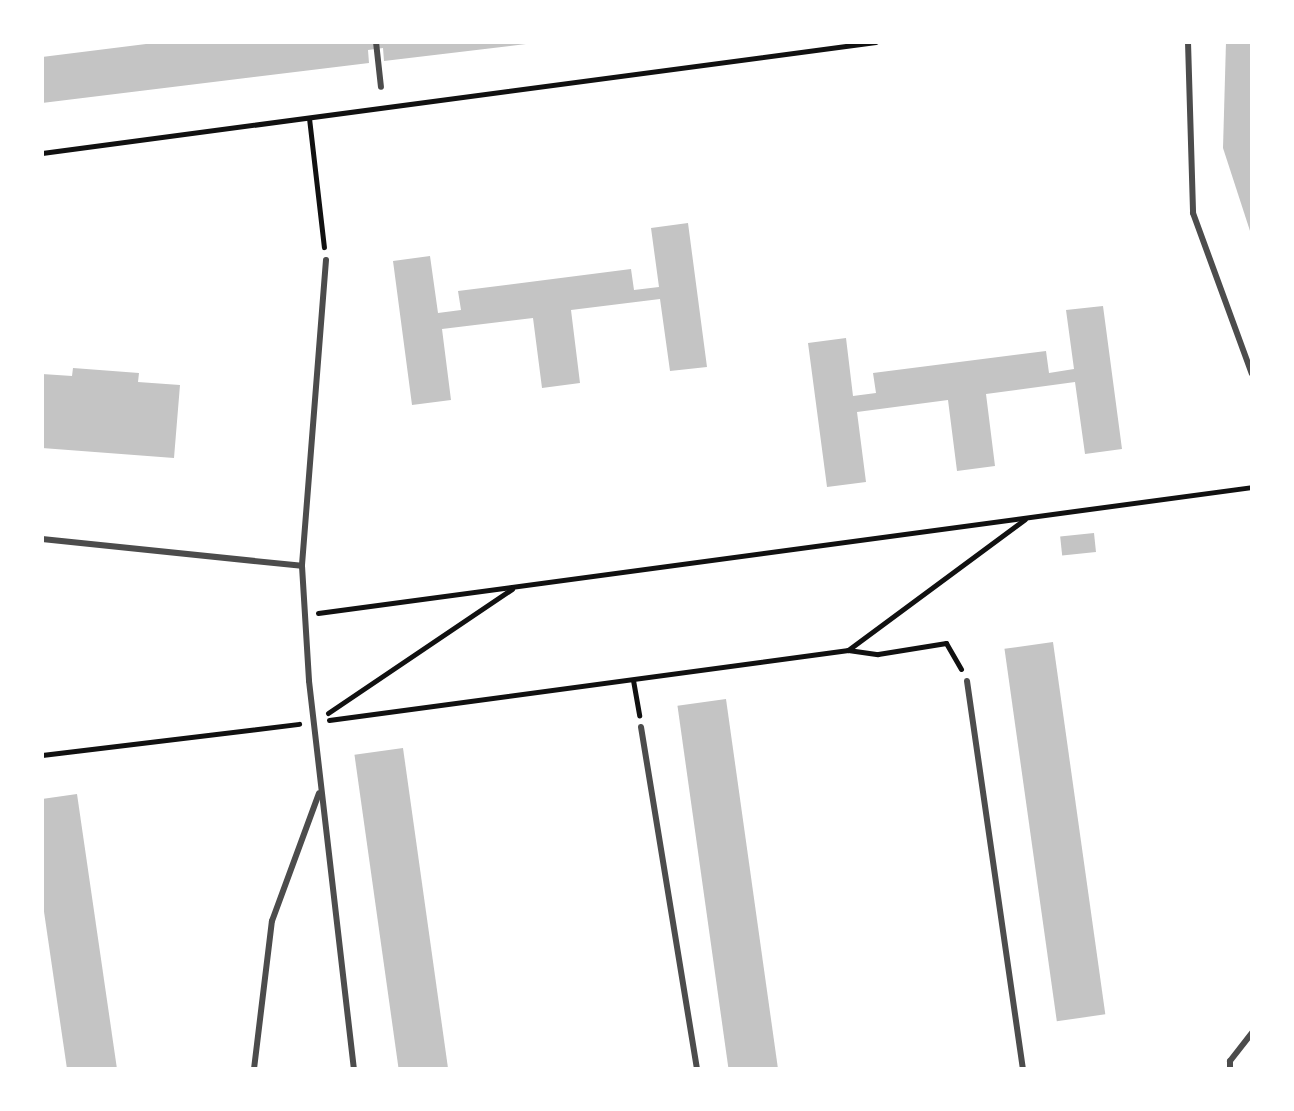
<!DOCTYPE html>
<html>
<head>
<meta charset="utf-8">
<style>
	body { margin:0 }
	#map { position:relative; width:1294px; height:1111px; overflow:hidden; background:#fff; font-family:Rubik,sans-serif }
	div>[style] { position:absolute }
	.building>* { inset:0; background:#c4c4c4; transform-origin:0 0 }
	.path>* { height:5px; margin:-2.5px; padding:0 2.5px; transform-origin:2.5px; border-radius:2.5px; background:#111 }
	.service>* { height:6px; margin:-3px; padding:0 3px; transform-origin:3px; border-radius:3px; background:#4c4c4c }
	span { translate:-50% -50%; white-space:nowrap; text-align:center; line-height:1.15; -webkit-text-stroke:8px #fff; paint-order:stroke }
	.frame { position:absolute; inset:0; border:44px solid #fff; pointer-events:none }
</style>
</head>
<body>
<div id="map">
	<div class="building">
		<div style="clip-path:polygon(162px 42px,526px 42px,526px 44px,384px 61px,383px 48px,368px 50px,369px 63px,42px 103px,42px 57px)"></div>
		<div style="clip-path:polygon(1226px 42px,1252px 42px,1251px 234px,1223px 148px)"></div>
		<div style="clip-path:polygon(688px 223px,707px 367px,670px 371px,660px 299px,571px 310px,580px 383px,542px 388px,533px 318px,442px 329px,451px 400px,412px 405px,393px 261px,430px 256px,438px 313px,461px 310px,458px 291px,631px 269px,634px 290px,659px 287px,651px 228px)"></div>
		<div style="clip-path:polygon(1103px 306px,1122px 449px,1085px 454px,1075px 382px,986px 394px,995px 466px,957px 471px,948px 400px,857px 412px,866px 482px,827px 487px,808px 343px,846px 338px,853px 396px,876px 393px,873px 373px,1046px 351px,1049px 373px,1074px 369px,1066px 310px)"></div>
		<div style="clip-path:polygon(73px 368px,139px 373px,138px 382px,180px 385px,174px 458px,42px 448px,42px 374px,72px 376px)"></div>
		<div style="left:1094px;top:533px;width:19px;height:34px;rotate:84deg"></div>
		<div style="left:1053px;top:642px;width:376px;height:49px;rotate:82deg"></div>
		<div style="left:726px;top:699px;width:374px;height:49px;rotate:82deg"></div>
		<div style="left:403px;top:748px;width:324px;height:49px;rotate:82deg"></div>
		<div style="clip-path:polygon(77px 794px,117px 1069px,67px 1069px,42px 898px,42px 799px)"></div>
	</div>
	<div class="path">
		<div style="left:309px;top:118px;width:130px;rotate:83.4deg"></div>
		<div style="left:42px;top:153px;width:841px;rotate:-7.58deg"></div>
		<div style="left:318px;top:613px;width:942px;rotate:-7.68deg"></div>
		<div style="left:848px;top:650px;width:30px;rotate:8deg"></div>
		<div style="left:878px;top:654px;width:69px;rotate:-9.2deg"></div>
		<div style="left:946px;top:643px;width:30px;rotate:60deg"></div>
		<div style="left:633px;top:680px;width:36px;rotate:80deg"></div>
		<div style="left:328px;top:713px;width:222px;rotate:-34deg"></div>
		<div style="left:329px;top:720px;width:524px;rotate:-7.68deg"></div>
		<div style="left:848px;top:650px;width:220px;rotate:-36.5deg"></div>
		<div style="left:42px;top:755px;width:259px;rotate:-6.9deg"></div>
	</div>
	<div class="service">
		<div style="left:376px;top:42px;width:45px;rotate:83.7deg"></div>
		<div style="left:1188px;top:42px;width:171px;rotate:88.3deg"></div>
		<div style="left:1193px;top:213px;width:171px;rotate:69.9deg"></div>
		<div style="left:326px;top:260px;width:307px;rotate:94.5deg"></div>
		<div style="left:302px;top:566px;width:115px;rotate:86.5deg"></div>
		<div style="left:309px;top:681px;width:391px;rotate:83.4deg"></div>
		<div style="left:42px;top:539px;width:261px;rotate:5.9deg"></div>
		<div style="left:967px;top:681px;width:392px;rotate:81.8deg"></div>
		<div style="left:641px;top:727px;width:347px;rotate:80.7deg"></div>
		<div style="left:254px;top:1069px;width:149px;rotate:-83.1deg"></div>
		<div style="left:272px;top:921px;width:136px;rotate:-69.8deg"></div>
		<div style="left:1230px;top:1069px;width:8px;rotate:-90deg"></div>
		<div style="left:1230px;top:1061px;width:36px;rotate:-52deg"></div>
	</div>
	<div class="frame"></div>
</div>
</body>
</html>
